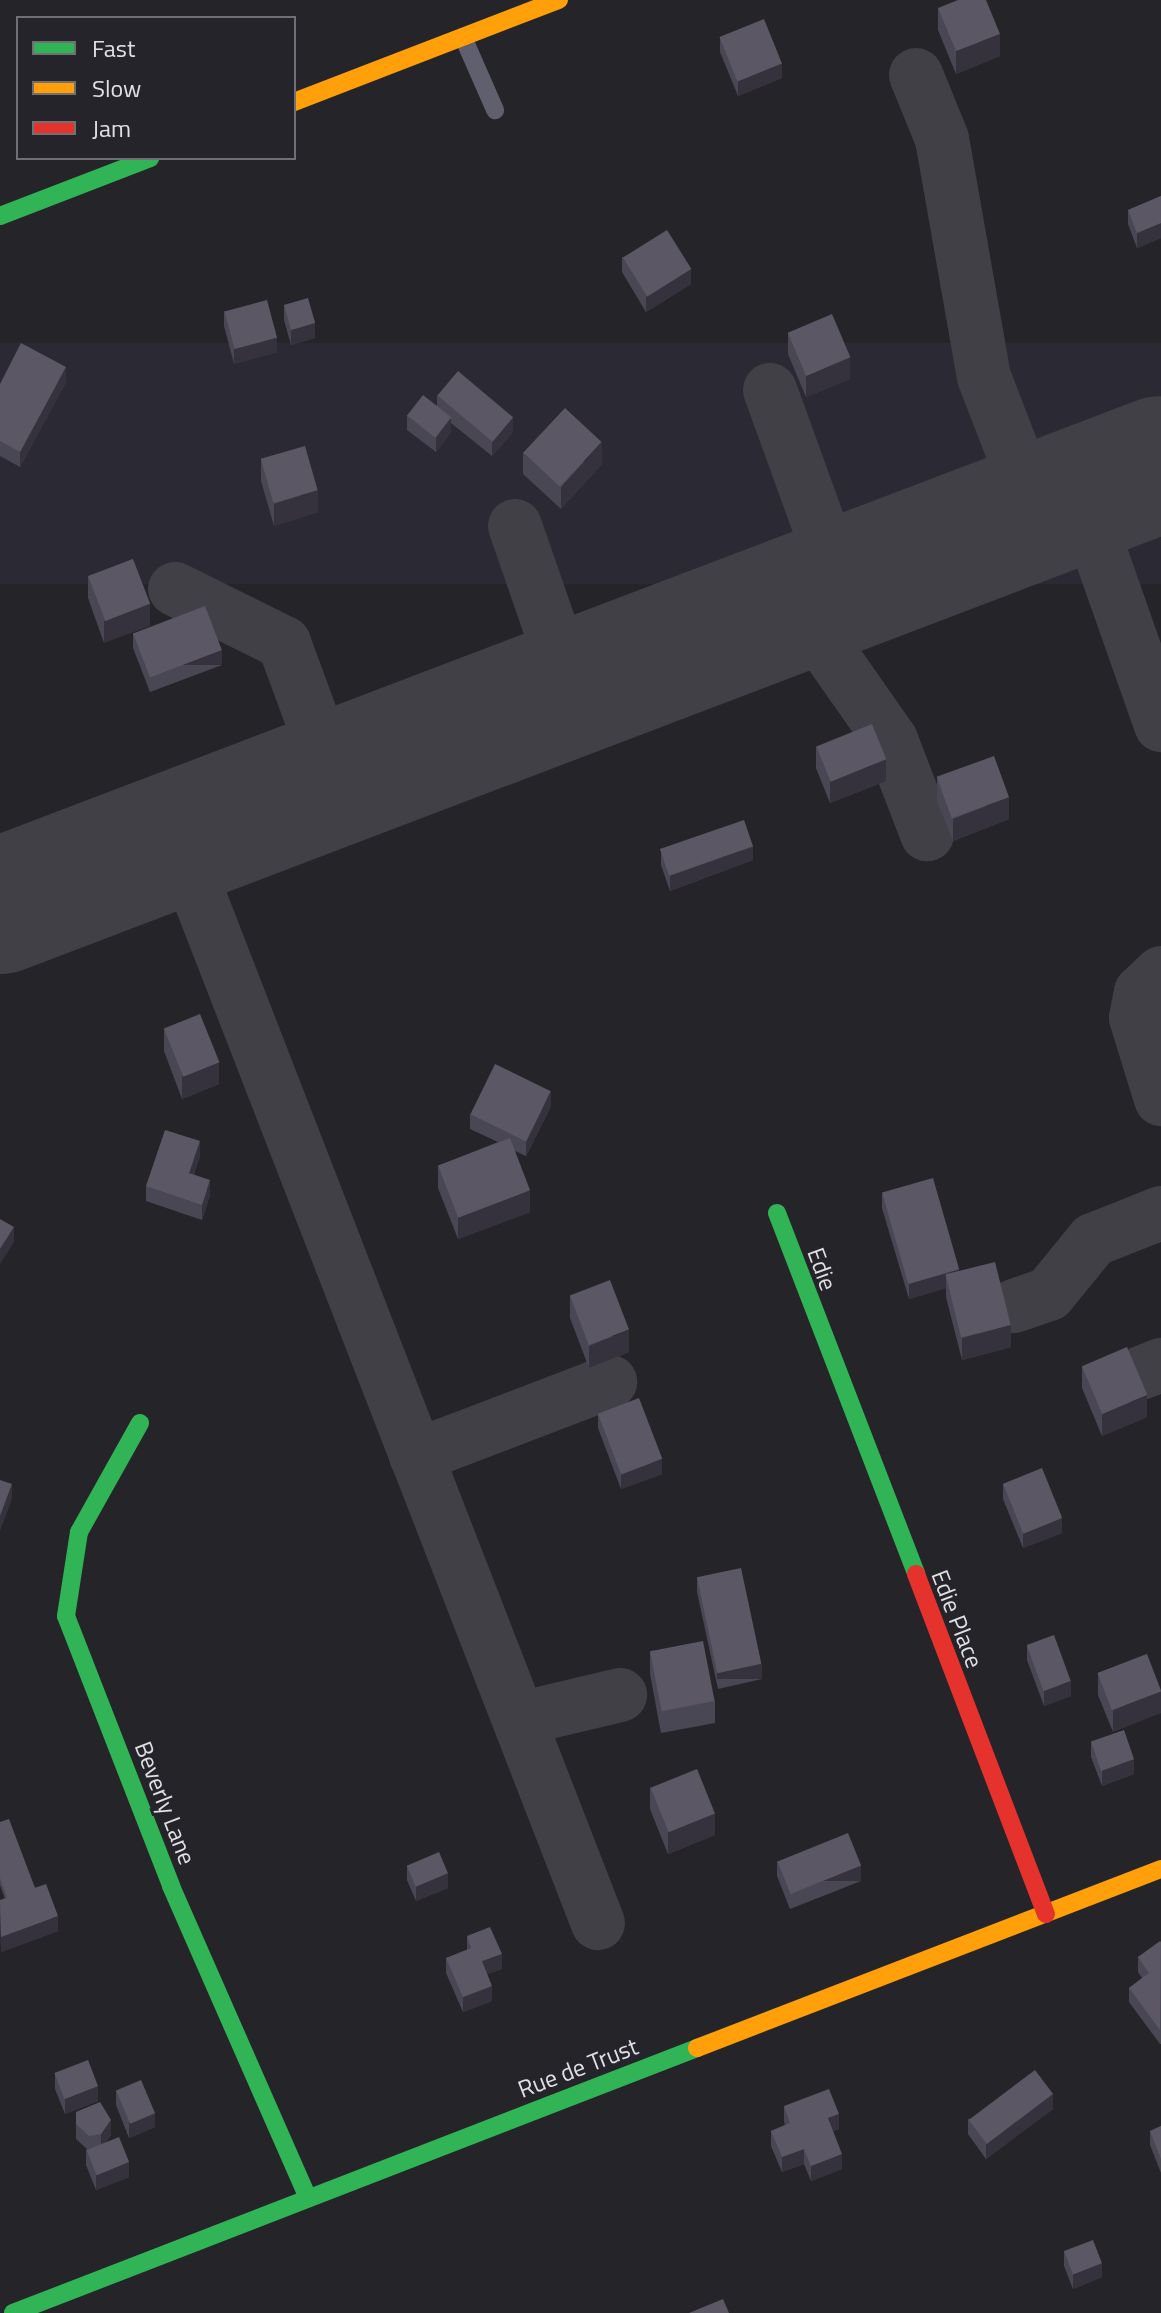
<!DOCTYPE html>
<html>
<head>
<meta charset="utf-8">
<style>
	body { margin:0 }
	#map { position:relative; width:1161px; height:2313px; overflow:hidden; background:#252529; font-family:"Titillium Web",sans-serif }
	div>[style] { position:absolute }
	.built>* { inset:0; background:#2b2934; transform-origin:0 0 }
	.taxiway>* { height:54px; margin:-27px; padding:0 27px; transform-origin:27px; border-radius:27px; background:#404046 }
	.runway>* { height:136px; margin:-68px; padding:0 68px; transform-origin:68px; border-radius:68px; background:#404046 }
	.street>* { height:18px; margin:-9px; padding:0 9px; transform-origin:9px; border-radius:9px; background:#605f6d }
	.fast>* { height:18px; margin:-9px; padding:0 9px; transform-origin:9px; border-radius:9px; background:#30b455 }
	.slow>* { height:18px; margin:-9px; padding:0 9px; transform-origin:9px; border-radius:9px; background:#ff9f0a }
	.jam>* { height:18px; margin:-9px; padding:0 9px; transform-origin:9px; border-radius:9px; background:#e5322d }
	.wall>* { inset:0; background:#4a4755 }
	.shaded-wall>* { inset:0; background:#35323d; transform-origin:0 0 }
	.building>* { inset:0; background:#5b5764; transform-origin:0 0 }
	span { translate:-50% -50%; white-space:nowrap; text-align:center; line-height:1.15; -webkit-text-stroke:6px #24242a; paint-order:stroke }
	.street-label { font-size:24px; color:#e1e0e4 }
	.legend { position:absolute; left:16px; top:16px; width:280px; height:144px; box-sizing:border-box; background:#24242a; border:2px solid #706f74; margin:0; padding:10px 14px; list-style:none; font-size:24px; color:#e1e0e4 }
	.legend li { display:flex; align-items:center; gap:16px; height:40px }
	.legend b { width:40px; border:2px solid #706f74 }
</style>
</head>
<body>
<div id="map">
	<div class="built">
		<div style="left:1161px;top:343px;width:241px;height:1245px;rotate:90deg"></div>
	</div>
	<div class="taxiway">
		<div style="left:916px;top:75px;width:69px;rotate:67.9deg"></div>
		<div style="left:942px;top:139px;width:242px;rotate:80deg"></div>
		<div style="left:984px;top:377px;width:145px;rotate:68.9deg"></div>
		<div style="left:770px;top:390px;width:208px;rotate:70.1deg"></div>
		<div style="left:1080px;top:495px;width:244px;rotate:70.6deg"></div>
		<div style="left:515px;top:526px;width:171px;rotate:70.9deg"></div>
		<div style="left:175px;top:589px;width:122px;rotate:26.4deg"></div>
		<div style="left:284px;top:643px;width:145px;rotate:69.8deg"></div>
		<div style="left:795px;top:603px;width:167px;rotate:55deg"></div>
		<div style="left:891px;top:740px;width:101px;rotate:69deg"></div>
		<div style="left:177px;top:839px;width:1163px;rotate:68.78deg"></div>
		<div style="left:1161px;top:973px;width:28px;rotate:136deg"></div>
		<div style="left:1141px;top:992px;width:26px;rotate:101deg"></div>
		<div style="left:1136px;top:1018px;width:85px;rotate:72.8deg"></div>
		<div style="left:1014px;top:1306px;width:37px;rotate:-19deg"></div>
		<div style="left:1049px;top:1294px;width:70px;rotate:-50.8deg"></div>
		<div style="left:1093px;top:1240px;width:73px;rotate:-21.7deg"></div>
		<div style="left:1141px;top:1373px;width:22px;rotate:-22deg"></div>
		<div style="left:416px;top:1456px;width:208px;rotate:-20.9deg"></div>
		<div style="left:519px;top:1719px;width:104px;rotate:-13.4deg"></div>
	</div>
	<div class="runway">
		<div style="left:0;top:906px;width:1242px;rotate:-20.84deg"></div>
	</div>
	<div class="street">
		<div style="left:463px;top:37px;width:80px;rotate:66.3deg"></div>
	</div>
	<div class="fast">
		<div style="left:0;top:216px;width:161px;rotate:-21.1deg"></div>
		<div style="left:777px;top:1213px;width:387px;rotate:68.9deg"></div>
		<div style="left:140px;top:1423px;width:125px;rotate:119.2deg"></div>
		<div style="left:79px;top:1532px;width:85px;rotate:98.8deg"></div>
		<div style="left:66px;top:1616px;width:290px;rotate:68.7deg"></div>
		<div style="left:171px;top:1886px;width:341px;rotate:66.3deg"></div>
		<div style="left:13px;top:2313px;width:734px;rotate:-21.18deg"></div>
	</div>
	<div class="slow">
		<div style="left:294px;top:102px;width:284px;rotate:-21.1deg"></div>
		<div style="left:697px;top:2048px;width:497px;rotate:-21.1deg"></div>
	</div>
	<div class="jam">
		<div style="left:916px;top:1574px;width:364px;rotate:69.1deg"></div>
	</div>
	<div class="wall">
		<div style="clip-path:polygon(938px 8px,1000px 56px,956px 74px,938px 30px)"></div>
		<div style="clip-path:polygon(720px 37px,782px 78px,738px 96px,720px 52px)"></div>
		<div style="clip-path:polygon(1161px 196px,1161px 238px,1137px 248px,1128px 224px,1128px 210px)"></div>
		<div style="clip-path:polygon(622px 257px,691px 284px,646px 312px,622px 272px)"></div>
		<div style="clip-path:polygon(284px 305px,315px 338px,291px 345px,284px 320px)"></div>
		<div style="clip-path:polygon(224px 311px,277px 352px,234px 364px,224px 326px)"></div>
		<div style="clip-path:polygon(788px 332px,850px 379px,806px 397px,788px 354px)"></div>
		<div style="clip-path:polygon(66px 382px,20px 467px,0 456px,0 384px)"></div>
		<div style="clip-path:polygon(437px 395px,513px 432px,492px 456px,451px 423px,451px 432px,436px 452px,407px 430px,407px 415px,437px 405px)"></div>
		<div style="clip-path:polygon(523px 452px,602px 464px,561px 509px,523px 474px)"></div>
		<div style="clip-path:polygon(261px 459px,318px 512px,274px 526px,261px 481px)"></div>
		<div style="clip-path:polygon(133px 559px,104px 643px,88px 598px,88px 576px)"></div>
		<div style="clip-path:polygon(133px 633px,222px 665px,150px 692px,133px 648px)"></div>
		<div style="clip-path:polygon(816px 746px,886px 781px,830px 803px,816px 768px)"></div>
		<div style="clip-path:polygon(937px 779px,1009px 819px,953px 841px,937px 801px)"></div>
		<div style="clip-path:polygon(661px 851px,753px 860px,670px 891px,661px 865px)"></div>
		<div style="clip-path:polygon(164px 1029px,219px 1084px,182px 1099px,164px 1051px)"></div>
		<div style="clip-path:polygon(551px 1106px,526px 1156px,515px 1151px,530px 1212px,458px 1239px,438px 1188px,438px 1166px,498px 1142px,470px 1129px,470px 1114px)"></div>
		<div style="clip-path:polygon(200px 1156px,194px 1174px,210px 1195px,202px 1220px,146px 1201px,146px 1186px)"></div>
		<div style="clip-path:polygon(882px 1193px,959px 1271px,1011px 1347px,962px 1360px,946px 1297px,946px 1288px,909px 1299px,882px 1208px)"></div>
		<div style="clip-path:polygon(570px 1296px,629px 1352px,589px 1368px,570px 1318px)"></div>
		<div style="clip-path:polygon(1082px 1366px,1147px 1417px,1102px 1436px,1082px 1388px)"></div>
		<div style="clip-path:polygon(598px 1413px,662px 1474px,621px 1489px,598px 1428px)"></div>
		<div style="clip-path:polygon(1003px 1484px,1062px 1533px,1023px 1548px,1003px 1499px)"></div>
		<div style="clip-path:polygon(697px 1577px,762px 1679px,718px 1689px,697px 1592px)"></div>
		<div style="clip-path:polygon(1027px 1645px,1071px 1696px,1044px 1706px,1027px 1660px)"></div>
		<div style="clip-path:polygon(650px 1652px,715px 1701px,715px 1723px,661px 1733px,650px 1674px)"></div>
		<div style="clip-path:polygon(1147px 1654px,1113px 1732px,1098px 1695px,1098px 1673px)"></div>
		<div style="clip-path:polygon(1091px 1742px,1134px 1774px,1102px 1786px,1091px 1757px)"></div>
		<div style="clip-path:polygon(650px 1787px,715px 1835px,668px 1854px,650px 1809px)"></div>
		<div style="clip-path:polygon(0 1822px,58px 1931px,1px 1952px,0 1900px,5px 1899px,0 1885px)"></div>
		<div style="clip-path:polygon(777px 1861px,861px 1881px,790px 1909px,777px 1876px)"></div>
		<div style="clip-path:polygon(407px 1865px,448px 1888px,416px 1901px,407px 1880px)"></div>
		<div style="clip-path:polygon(467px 1936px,502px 1969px,487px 1974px,492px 2001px,463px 2012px,446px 1973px,446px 1958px,467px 1950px)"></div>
		<div style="clip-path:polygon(1161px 1942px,1161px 2044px,1160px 2044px,1129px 2002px,1129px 1988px,1142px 1978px,1138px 1972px,1138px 1957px)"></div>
		<div style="clip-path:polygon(55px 2074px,98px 2101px,65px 2114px,55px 2089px)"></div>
		<div style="clip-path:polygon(116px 2090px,155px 2127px,129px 2138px,116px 2105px)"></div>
		<div style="clip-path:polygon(784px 2106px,839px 2129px,833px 2131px,842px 2169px,811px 2181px,804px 2164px,782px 2172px,771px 2146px,771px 2131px,785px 2125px,784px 2121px)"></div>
		<div style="clip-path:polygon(1053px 2109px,986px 2159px,968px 2134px,968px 2119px)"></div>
		<div style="clip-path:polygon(76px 2112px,111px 2135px,106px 2142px,129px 2177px,96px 2190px,86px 2165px,86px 2150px,87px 2149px,76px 2139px)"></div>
		<div style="clip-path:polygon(1161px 2126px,1161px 2173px,1150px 2145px,1150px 2131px)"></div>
		<div style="clip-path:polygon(1064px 2251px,1102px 2277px,1073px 2289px,1064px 2266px)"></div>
	</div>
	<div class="shaded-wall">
		<div style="clip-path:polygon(1000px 34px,1000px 56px,956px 74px,956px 51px)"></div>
		<div style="clip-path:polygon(782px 63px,782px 78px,738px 96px,738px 81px)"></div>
		<div style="clip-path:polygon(1161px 223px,1161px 238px,1137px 248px,1137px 233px)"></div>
		<div style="clip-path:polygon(691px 269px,691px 284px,646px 312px,646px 297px)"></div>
		<div style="clip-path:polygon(315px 323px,315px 338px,291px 345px,291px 330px)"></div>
		<div style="clip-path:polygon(277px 338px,277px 352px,234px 364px,234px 349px)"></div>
		<div style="clip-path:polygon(850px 357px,850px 379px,806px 397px,806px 375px)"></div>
		<div style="clip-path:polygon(66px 367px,66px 382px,20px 467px,20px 452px)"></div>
		<div style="clip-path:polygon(451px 417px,451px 432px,436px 452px,436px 437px)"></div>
		<div style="clip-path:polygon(513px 417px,513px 432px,492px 456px,492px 442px)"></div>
		<div style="clip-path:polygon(602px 442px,602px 464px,561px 509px,561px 487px)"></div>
		<div style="clip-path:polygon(318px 490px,318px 512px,274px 526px,274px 504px)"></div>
		<div style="clip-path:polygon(150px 604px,150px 626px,104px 643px,104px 621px)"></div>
		<div style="left:222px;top:650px;width:15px;height:77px;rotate:90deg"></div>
		<div style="clip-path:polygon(886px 759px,886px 781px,830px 803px,830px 781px)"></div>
		<div style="clip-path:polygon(1009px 797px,1009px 819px,953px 841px,953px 819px)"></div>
		<div style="clip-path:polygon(753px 846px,753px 860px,670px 891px,670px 876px)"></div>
		<div style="clip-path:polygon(219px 1062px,219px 1084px,182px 1099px,182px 1076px)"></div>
		<div style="clip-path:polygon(551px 1091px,551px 1106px,526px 1156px,526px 1141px)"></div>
		<div style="clip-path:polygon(200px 1141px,200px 1156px,189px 1188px,189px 1173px)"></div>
		<div style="clip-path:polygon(210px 1180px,210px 1195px,202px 1220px,202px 1205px)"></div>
		<div style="clip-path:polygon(530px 1190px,530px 1212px,458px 1239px,458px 1217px)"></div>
		<div style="clip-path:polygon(14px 1227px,14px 1242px,0 1264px,0 1249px)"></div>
		<div style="clip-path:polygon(959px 1269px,959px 1284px,946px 1275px,946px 1288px,909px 1299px,909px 1284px)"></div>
		<div style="clip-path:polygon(1011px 1325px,1011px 1347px,962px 1360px,962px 1338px)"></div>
		<div style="clip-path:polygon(629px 1330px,629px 1352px,589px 1368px,589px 1346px)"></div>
		<div style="clip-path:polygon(1147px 1395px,1147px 1417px,1102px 1436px,1102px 1414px)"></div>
		<div style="clip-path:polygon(662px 1459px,662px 1474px,621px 1489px,621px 1474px)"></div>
		<div style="clip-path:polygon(12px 1484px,12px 1499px,0 1531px,0 1516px)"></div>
		<div style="clip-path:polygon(1062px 1518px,1062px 1533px,1023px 1548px,1023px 1533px)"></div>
		<div style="left:762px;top:1664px;width:15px;height:45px;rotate:90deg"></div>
		<div style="clip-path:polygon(1071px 1681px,1071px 1696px,1044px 1706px,1044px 1691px)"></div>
		<div style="clip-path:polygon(1161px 1691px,1161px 1713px,1113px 1732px,1113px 1710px)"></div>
		<div style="clip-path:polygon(1134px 1759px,1134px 1774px,1102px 1786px,1102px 1771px)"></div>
		<div style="clip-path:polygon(715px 1813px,715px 1835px,668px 1854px,668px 1832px)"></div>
		<div style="left:861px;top:1866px;width:15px;height:76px;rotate:90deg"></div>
		<div style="clip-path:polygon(448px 1873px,448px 1888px,416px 1901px,416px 1886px)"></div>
		<div style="clip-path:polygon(58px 1916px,58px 1931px,1px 1952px,1px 1937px)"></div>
		<div style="clip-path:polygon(502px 1954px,502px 1969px,482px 1976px,482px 1961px)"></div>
		<div style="clip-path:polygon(492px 1986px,492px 2001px,463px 2012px,463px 1997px)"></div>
		<div style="clip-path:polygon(98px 2086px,98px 2101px,65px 2114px,65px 2099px)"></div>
		<div style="clip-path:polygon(1053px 2094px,1053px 2109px,986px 2159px,986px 2144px)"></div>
		<div style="clip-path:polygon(155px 2113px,155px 2127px,129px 2138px,129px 2123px)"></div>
		<div style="clip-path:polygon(839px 2114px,839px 2129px,828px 2133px,828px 2118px)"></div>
		<div style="clip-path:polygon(111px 2120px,111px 2135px,101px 2149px,101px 2134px)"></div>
		<div style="clip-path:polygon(804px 2149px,804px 2164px,782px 2172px,782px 2157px)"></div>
		<div style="clip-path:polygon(842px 2154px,842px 2169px,811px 2181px,811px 2166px)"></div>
		<div style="clip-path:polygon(129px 2162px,129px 2177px,96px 2190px,96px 2175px)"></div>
		<div style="clip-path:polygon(1102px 2263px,1102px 2277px,1073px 2289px,1073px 2274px)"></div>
	</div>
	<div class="building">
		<div style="clip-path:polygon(958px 0,986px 0,1000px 34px,956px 51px,938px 8px)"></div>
		<div style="left:764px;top:19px;width:48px;height:48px;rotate:68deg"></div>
		<div style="clip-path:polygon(1161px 196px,1161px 223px,1137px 233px,1128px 210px)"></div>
		<div style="left:667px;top:230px;width:46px;height:52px;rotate:58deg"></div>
		<div style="left:308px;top:298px;width:26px;height:25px;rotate:74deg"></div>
		<div style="left:267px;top:300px;width:39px;height:44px;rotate:75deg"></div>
		<div style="left:832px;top:314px;width:47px;height:48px;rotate:67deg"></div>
		<div style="clip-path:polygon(21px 343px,66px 367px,20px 452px,0 441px,0 384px)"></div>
		<div style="left:458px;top:371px;width:72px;height:32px;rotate:40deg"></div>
		<div style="left:423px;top:395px;width:36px;height:26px;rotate:38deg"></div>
		<div style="left:565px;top:408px;width:50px;height:61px;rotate:43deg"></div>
		<div style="left:305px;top:446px;width:46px;height:46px;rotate:74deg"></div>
		<div style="left:133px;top:559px;width:48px;height:48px;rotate:69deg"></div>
		<div style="left:205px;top:606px;width:47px;height:77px;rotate:69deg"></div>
		<div style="left:872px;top:724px;width:38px;height:60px;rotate:68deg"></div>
		<div style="left:994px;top:756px;width:44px;height:61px;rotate:70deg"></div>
		<div style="left:744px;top:820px;width:28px;height:89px;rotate:71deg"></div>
		<div style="left:200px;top:1014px;width:52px;height:39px;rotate:68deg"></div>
		<div style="left:495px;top:1064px;width:62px;height:56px;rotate:26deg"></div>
		<div style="clip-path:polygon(165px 1130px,200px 1141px,189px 1173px,210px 1180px,202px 1205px,146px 1186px)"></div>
		<div style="left:510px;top:1138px;width:56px;height:77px;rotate:69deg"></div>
		<div style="left:933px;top:1178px;width:95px;height:53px;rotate:74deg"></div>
		<div style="clip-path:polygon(0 1219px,14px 1227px,0 1249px)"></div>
		<div style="left:995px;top:1262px;width:65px;height:51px;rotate:76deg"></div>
		<div style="left:610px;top:1280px;width:53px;height:43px;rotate:69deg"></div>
		<div style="left:1127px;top:1347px;width:52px;height:49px;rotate:67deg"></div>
		<div style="left:639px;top:1398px;width:65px;height:44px;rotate:69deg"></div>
		<div style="left:1042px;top:1468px;width:54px;height:42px;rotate:68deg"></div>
		<div style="clip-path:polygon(0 1480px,12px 1484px,0 1516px)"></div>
		<div style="left:741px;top:1568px;width:98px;height:45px;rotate:78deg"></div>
		<div style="left:1054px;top:1635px;width:49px;height:29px;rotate:70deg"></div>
		<div style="left:703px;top:1641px;width:61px;height:54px;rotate:79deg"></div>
		<div style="left:1147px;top:1654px;width:40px;height:53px;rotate:69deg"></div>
		<div style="left:1124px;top:1730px;width:31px;height:35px;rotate:71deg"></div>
		<div style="left:697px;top:1769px;width:48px;height:50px;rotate:68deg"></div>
		<div style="clip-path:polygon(9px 1819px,35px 1888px,7px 1898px,0 1878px,0 1822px)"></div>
		<div style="left:848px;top:1833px;width:35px;height:76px;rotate:68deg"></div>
		<div style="left:439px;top:1852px;width:23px;height:35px;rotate:67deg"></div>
		<div style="clip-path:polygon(46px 1884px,58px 1916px,1px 1937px,0 1900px)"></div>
		<div style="clip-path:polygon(490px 1927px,502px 1954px,482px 1961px,492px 1986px,463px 1997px,446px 1958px,471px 1948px,467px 1936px)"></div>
		<div style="clip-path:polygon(1160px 1941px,1161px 1942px,1160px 2030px,1129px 1988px,1149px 1973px,1138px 1957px)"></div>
		<div style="left:88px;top:2060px;width:28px;height:36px;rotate:69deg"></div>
		<div style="left:1035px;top:2070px;width:30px;height:83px;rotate:53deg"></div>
		<div style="left:141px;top:2080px;width:36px;height:27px;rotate:67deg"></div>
		<div style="clip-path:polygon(829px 2089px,839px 2114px,828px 2118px,842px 2154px,811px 2166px,804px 2149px,782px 2157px,771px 2131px,790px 2123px,784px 2106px)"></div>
		<div style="clip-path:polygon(100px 2102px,111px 2120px,101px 2134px,89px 2136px,76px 2124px,76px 2112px)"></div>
		<div style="clip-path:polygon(1161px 2126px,1161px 2159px,1150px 2131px)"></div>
		<div style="left:119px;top:2137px;width:27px;height:35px;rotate:68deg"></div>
		<div style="left:1093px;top:2240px;width:25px;height:31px;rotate:69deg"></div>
		<div style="clip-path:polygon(723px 2299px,729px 2313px,689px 2313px)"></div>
	</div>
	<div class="street-label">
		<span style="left:822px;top:1269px;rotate:70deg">Edie</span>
		<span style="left:957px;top:1619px;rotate:69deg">Edie Place</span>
		<span style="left:165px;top:1803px;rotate:69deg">Beverly Lane</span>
		<span style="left:578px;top:2068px;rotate:-21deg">Rue de Trust</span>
	</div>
	<ul class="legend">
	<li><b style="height:10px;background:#30b455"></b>Fast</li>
	<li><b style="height:10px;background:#ff9f0a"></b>Slow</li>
	<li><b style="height:10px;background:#e5322d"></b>Jam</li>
	</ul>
</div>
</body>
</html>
